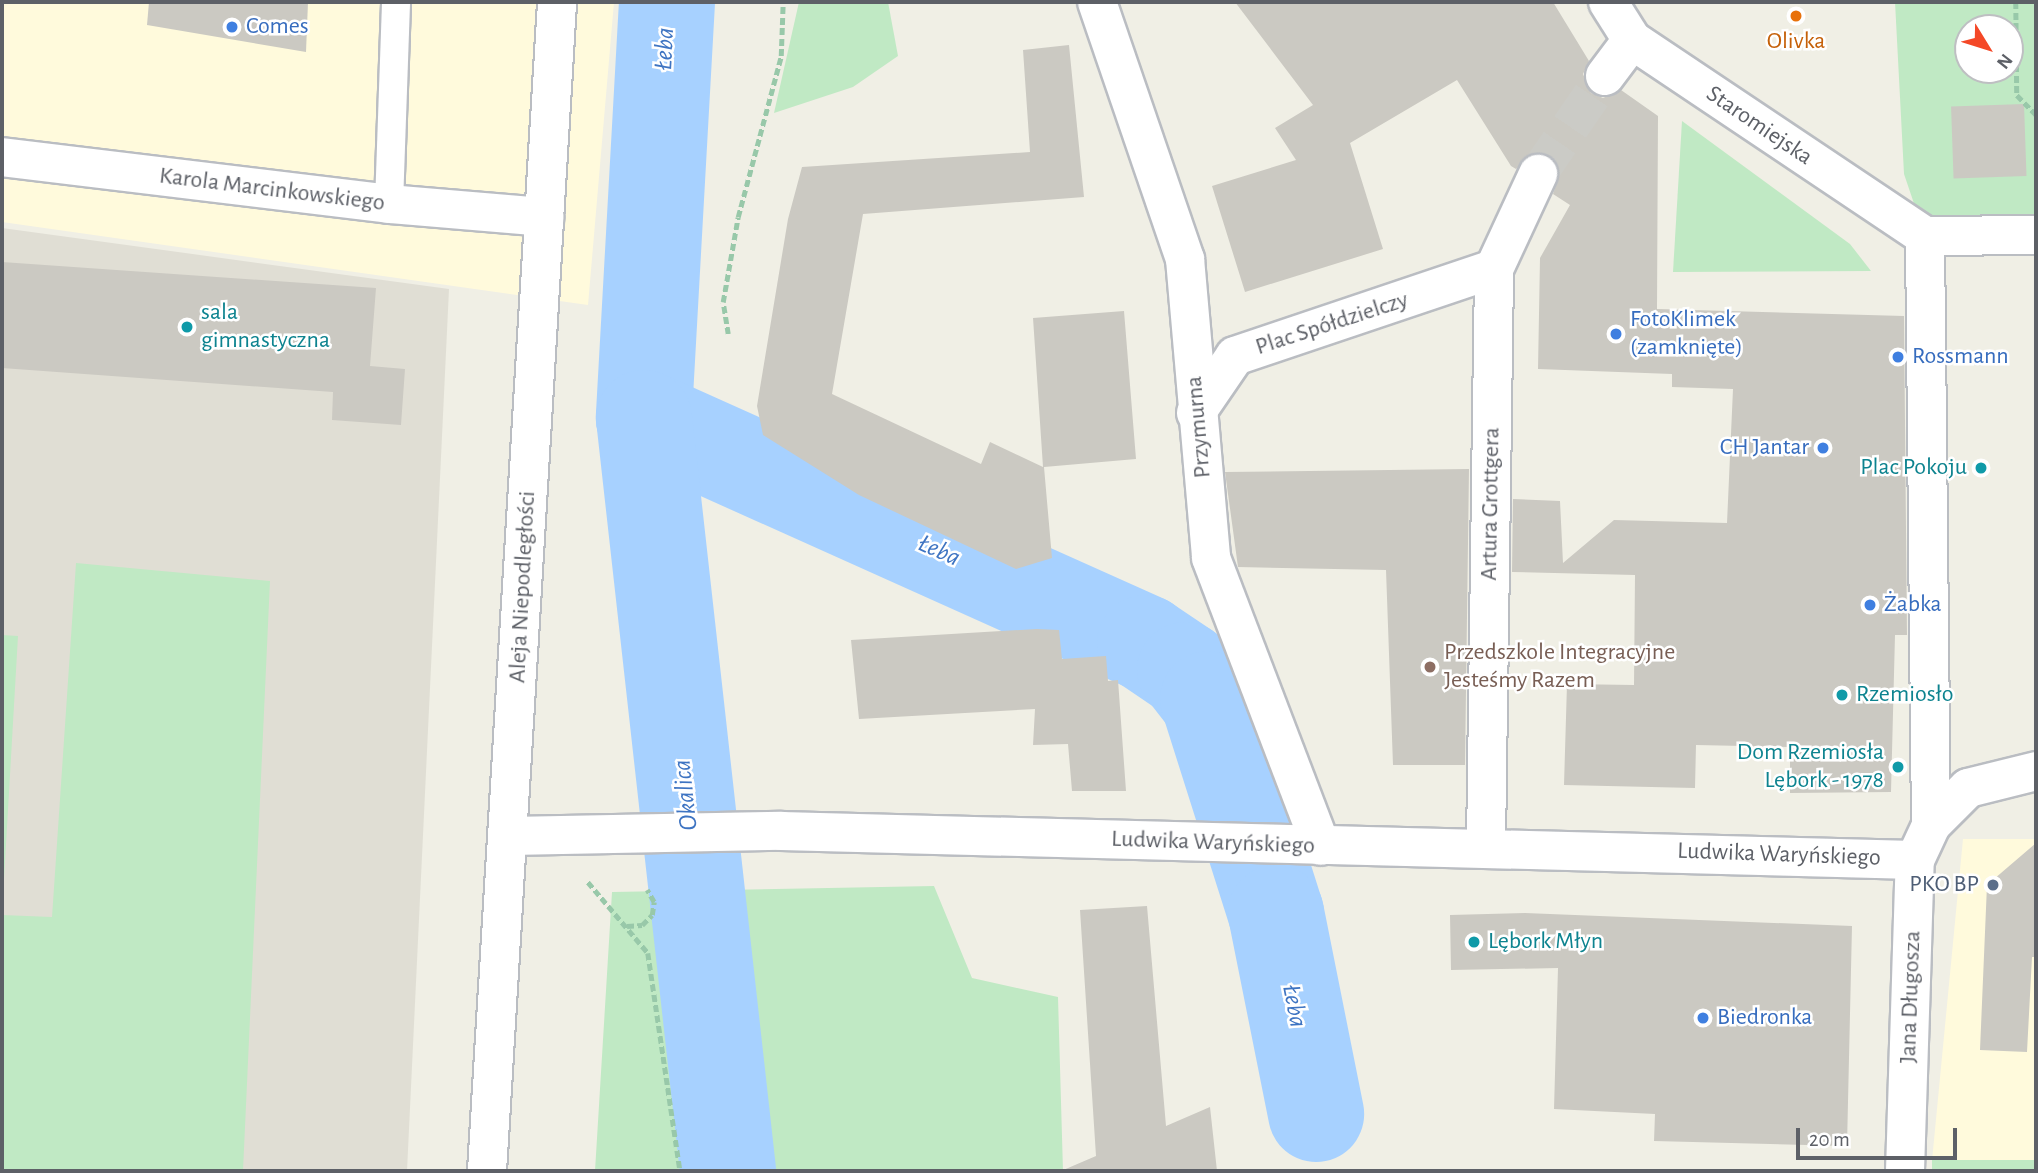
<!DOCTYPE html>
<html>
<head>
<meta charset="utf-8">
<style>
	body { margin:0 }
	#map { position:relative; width:2038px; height:1173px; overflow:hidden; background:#f0efe5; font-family:"Alegreya Sans",sans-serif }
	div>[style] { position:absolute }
	.commercial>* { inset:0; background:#fffadc }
	.education>* { inset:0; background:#e0ded4 }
	.green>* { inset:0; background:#c0e9c4; transform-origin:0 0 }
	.river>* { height:96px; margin:-48px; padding:0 48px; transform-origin:48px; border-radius:48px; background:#a7d1ff }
	.building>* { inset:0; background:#cbc9c2; transform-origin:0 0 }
	.minor-tunnel>* { height:38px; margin-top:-19px; transform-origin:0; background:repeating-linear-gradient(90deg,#cbcbc6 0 38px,transparent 0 57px) }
	.path>* { height:4.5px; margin-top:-2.25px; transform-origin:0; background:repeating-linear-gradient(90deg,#98c8a9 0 7px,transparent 0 10.5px) }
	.roads { filter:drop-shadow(2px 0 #babdc2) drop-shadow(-2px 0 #babdc2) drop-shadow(0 2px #babdc2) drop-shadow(0 -2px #babdc2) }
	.service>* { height:28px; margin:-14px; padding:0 14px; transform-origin:14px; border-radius:14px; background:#fff }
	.pedestrian>* { height:38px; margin:-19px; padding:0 19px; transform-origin:19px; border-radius:19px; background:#fff }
	.minor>* { height:38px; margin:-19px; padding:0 19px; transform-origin:19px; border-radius:19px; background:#fff }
	.secondary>* { height:38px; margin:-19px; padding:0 19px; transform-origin:19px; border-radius:19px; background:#fff }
	.dots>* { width:19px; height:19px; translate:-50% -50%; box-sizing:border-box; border:4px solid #fff; border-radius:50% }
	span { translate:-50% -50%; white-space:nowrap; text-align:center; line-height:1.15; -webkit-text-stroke:5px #fff; paint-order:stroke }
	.shop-label { font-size:24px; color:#366cbe }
	.left { translate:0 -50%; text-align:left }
	.right { translate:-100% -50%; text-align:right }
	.food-label { font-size:24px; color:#c56008 }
	.street-label { font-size:24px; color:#5d6067 }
	.culture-label { font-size:24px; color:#0d838f }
	.education-label { font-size:24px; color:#785e54 }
	.service-label { font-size:24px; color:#4e5e75 }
	.water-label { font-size:26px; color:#3e74c2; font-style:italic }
	.frame { position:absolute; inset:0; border:4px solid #5d6067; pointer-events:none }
	.north { position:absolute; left:1954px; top:14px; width:70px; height:70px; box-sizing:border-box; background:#fff; border:2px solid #bebfc2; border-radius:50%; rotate:128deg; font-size:19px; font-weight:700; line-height:28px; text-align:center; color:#5d6067 }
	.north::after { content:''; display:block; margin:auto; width:24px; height:32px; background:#f44827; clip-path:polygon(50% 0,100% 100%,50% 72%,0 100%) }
	.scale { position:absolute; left:1796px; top:1128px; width:161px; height:32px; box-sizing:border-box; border:4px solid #5d6067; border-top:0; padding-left:9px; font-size:21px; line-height:24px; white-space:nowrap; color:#5d6067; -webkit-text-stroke:5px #fff; paint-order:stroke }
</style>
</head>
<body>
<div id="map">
	<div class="commercial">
		<div style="clip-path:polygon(2px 2px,614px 2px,588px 305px,2px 222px)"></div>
		<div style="clip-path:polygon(1963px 839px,2036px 839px,2036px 1160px,1932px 1161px)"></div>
	</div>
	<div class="education">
		<div style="clip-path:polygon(2px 228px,449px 289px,407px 1171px,2px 1171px)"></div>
	</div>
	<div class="green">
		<div style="clip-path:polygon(799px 2px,888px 2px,898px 56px,853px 87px,774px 113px)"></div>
		<div style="clip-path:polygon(evenodd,1895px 2px,2036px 2px,2036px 235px,1925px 236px,1904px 174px,1895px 2px,1968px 28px,2010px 28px,2010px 70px,1968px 70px,1968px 28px)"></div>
		<div style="clip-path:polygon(1682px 121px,1850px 244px,1871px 271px,1673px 272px)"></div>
		<div style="clip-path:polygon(76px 563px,270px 581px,243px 1171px,2px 1171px,2px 915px,52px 917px)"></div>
		<div style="clip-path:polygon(2px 635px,18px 636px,2px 914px)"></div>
		<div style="clip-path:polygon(934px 886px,972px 978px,1058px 997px,1063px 1171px,595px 1171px,612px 892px)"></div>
		<div style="left:2036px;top:1160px;width:11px;height:104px;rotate:90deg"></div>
	</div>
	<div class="river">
		<div style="left:667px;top:2px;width:417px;rotate:93.2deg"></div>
		<div style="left:644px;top:418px;width:549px;rotate:24.18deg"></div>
		<div style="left:1145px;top:643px;width:48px;rotate:34deg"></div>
		<div style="left:1185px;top:670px;width:37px;rotate:52deg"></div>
		<div style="left:1208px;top:699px;width:225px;rotate:72.4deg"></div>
		<div style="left:1276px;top:913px;width:205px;rotate:78.7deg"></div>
		<div style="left:644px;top:418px;width:758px;rotate:83.63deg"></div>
	</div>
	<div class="building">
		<div style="clip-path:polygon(149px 2px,308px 2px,306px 52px,147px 25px)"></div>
		<div style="clip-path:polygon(1235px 2px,1553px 2px,1589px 61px,1583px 74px,1591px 93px,1603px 98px,1621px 90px,1658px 116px,1657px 309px,1904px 316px,1907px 635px,1895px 635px,1891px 792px,1790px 793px,1790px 747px,1696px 745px,1695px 788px,1564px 785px,1567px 684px,1634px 685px,1635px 575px,1512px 572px,1513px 499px,1560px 501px,1563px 563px,1614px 520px,1727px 523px,1733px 389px,1672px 387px,1672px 374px,1538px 369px,1540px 258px,1570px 205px,1553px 194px,1560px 173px,1555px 161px,1535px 152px,1516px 169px,1511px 166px,1457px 80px,1350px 143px,1383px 249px,1245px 292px,1212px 186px,1296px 160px,1275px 128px,1313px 105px)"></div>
		<div style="clip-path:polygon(1069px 45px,1084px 197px,863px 214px,832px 394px,981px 464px,990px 442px,1043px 467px,1033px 318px,1124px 311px,1136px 459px,1044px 467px,1052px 558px,1016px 569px,859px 495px,763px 435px,757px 406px,788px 219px,802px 167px,1030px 152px,1023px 50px)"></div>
		<div style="left:2024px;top:104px;width:72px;height:73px;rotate:88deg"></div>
		<div style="clip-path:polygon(2px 262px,376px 288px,370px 366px,405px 369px,401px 425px,332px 420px,333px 392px,2px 368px)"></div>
		<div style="clip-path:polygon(1469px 469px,1465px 765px,1393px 765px,1386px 570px,1238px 567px,1225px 472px)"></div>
		<div style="clip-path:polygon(1037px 629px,1059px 630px,1062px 659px,1106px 656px,1108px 681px,1118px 680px,1126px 791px,1072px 791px,1068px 744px,1033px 745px,1035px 709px,859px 719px,851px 640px)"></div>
		<div style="clip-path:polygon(2036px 843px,2036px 957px,2032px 957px,2027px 1052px,1980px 1050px,1987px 885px)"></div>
		<div style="clip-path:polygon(1147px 906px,1166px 1126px,1210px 1107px,1217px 1171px,1061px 1171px,1096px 1156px,1080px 910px)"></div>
		<div style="clip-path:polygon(1525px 913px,1852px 926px,1847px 1146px,1654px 1141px,1655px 1114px,1554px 1109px,1558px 968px,1451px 970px,1450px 915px)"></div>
	</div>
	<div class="minor-tunnel">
		<div style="left:1538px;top:174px;width:119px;rotate:-55.6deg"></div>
	</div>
	<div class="path">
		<div style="left:2016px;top:2px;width:93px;rotate:89.4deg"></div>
		<div style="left:2017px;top:95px;width:28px;rotate:46deg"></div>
		<div style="left:728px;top:334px;width:32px;rotate:-99deg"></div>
		<div style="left:723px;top:302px;width:86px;rotate:-80deg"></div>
		<div style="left:738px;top:217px;width:167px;rotate:-75deg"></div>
		<div style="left:781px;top:56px;width:54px;rotate:-87.9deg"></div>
		<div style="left:588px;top:882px;width:93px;rotate:49.8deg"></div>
		<div style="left:648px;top:953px;width:220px;rotate:81.6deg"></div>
		<div style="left:627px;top:926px;width:15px;rotate:-4deg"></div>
		<div style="left:642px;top:925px;width:14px;rotate:-45deg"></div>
		<div style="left:652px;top:915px;width:13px;rotate:-81deg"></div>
		<div style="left:654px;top:902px;width:14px;rotate:-120deg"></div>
	</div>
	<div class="roads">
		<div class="service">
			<div style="left:389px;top:204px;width:202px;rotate:-88deg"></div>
		</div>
		<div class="pedestrian">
			<div style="left:1608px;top:2px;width:45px;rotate:57.7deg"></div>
			<div style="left:1632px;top:40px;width:353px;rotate:33.8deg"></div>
			<div style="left:1925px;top:236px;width:589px;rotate:89.42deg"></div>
			<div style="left:1925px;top:236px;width:111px;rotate:-0.5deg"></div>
		</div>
		<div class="minor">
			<div style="left:1097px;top:2px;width:272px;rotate:71.1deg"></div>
			<div style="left:1185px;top:259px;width:300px;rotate:85deg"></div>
			<div style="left:1211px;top:558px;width:308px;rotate:69.1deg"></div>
			<div style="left:1605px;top:76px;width:45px;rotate:-53.1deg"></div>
			<div style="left:2px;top:157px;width:390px;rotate:6.9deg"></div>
			<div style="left:389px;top:204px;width:156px;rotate:4.8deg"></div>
			<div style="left:1196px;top:413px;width:69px;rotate:-55.6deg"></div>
			<div style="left:1235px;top:356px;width:273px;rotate:-18.6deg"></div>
			<div style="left:510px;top:836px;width:271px;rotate:-1.1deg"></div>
			<div style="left:781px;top:831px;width:1134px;rotate:1.46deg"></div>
			<div style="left:1486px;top:845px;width:576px;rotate:-89.2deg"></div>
			<div style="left:1494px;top:269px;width:105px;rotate:-65.1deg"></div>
			<div style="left:1905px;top:1171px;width:311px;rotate:-88.2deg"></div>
			<div style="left:1915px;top:860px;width:38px;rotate:-65deg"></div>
			<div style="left:1931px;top:825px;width:52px;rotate:-45deg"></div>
			<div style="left:1968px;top:788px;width:70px;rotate:-14deg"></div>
		</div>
		<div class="secondary">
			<div style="left:487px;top:1171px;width:1171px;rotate:-86.57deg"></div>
		</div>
	</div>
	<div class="dots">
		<div style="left:1796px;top:16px;background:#e8710a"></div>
		<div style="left:232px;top:27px;background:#3f7fe0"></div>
		<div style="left:187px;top:327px;background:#0f9aa8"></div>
		<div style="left:1616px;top:334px;background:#3f7fe0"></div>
		<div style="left:1898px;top:357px;background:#3f7fe0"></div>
		<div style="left:1823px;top:448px;background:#3f7fe0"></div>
		<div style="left:1981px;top:468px;background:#0f9aa8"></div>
		<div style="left:1870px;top:605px;background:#3f7fe0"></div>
		<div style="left:1430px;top:667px;background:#8d6e63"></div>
		<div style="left:1842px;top:695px;background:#0f9aa8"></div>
		<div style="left:1898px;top:767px;background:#0f9aa8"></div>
		<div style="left:1993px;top:885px;background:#5c6f8a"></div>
		<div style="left:1474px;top:942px;background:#0f9aa8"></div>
		<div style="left:1703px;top:1018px;background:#3f7fe0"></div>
	</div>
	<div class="shop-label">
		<span class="left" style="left:246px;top:27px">Comes</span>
		<span class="left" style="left:1630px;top:334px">FotoKlimek<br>(zamknięte)</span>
		<span class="left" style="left:1912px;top:357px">Rossmann</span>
		<span class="right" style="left:1809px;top:448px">CH Jantar</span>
		<span class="left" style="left:1884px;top:605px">Żabka</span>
		<span class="left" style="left:1717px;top:1018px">Biedronka</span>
	</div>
	<div class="food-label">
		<span style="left:1796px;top:42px">Olivka</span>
	</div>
	<div class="street-label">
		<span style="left:1759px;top:126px;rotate:34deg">Staromiejska</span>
		<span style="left:272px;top:190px;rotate:7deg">Karola Marcinkowskiego</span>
		<span style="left:1332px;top:324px;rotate:-18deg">Plac Spółdzielczy</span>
		<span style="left:1199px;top:427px;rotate:-95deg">Przymurna</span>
		<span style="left:1491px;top:504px;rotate:-89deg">Artura Grottgera</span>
		<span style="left:523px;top:587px;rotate:-87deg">Aleja Niepodległości</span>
		<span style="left:1213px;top:843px;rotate:2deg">Ludwika Waryńskiego</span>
		<span style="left:1779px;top:855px;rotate:2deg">Ludwika Waryńskiego</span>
		<span style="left:1911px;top:997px;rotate:-88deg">Jana Długosza</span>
	</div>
	<div class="culture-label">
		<span class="left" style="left:201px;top:327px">sala<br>gimnastyczna</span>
		<span class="right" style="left:1967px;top:468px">Plac Pokoju</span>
		<span class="left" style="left:1856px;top:695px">Rzemiosło</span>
		<span class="right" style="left:1884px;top:767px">Dom Rzemiosła<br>Lębork - 1978</span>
		<span class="left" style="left:1488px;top:942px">Lębork Młyn</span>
	</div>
	<div class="education-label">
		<span class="left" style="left:1444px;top:667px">Przedszkole Integracyjne<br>Jesteśmy Razem</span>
	</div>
	<div class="service-label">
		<span class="right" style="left:1979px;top:885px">PKO BP</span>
	</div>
	<div class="water-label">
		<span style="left:665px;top:49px;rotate:-87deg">Łeba</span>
		<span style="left:939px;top:551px;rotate:24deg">Łeba</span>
		<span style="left:686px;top:795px;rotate:-96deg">Okalica</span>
		<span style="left:1294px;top:1006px;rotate:79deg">Łeba</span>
	</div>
	<div class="frame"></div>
	<div class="north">N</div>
	<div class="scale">20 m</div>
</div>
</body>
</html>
